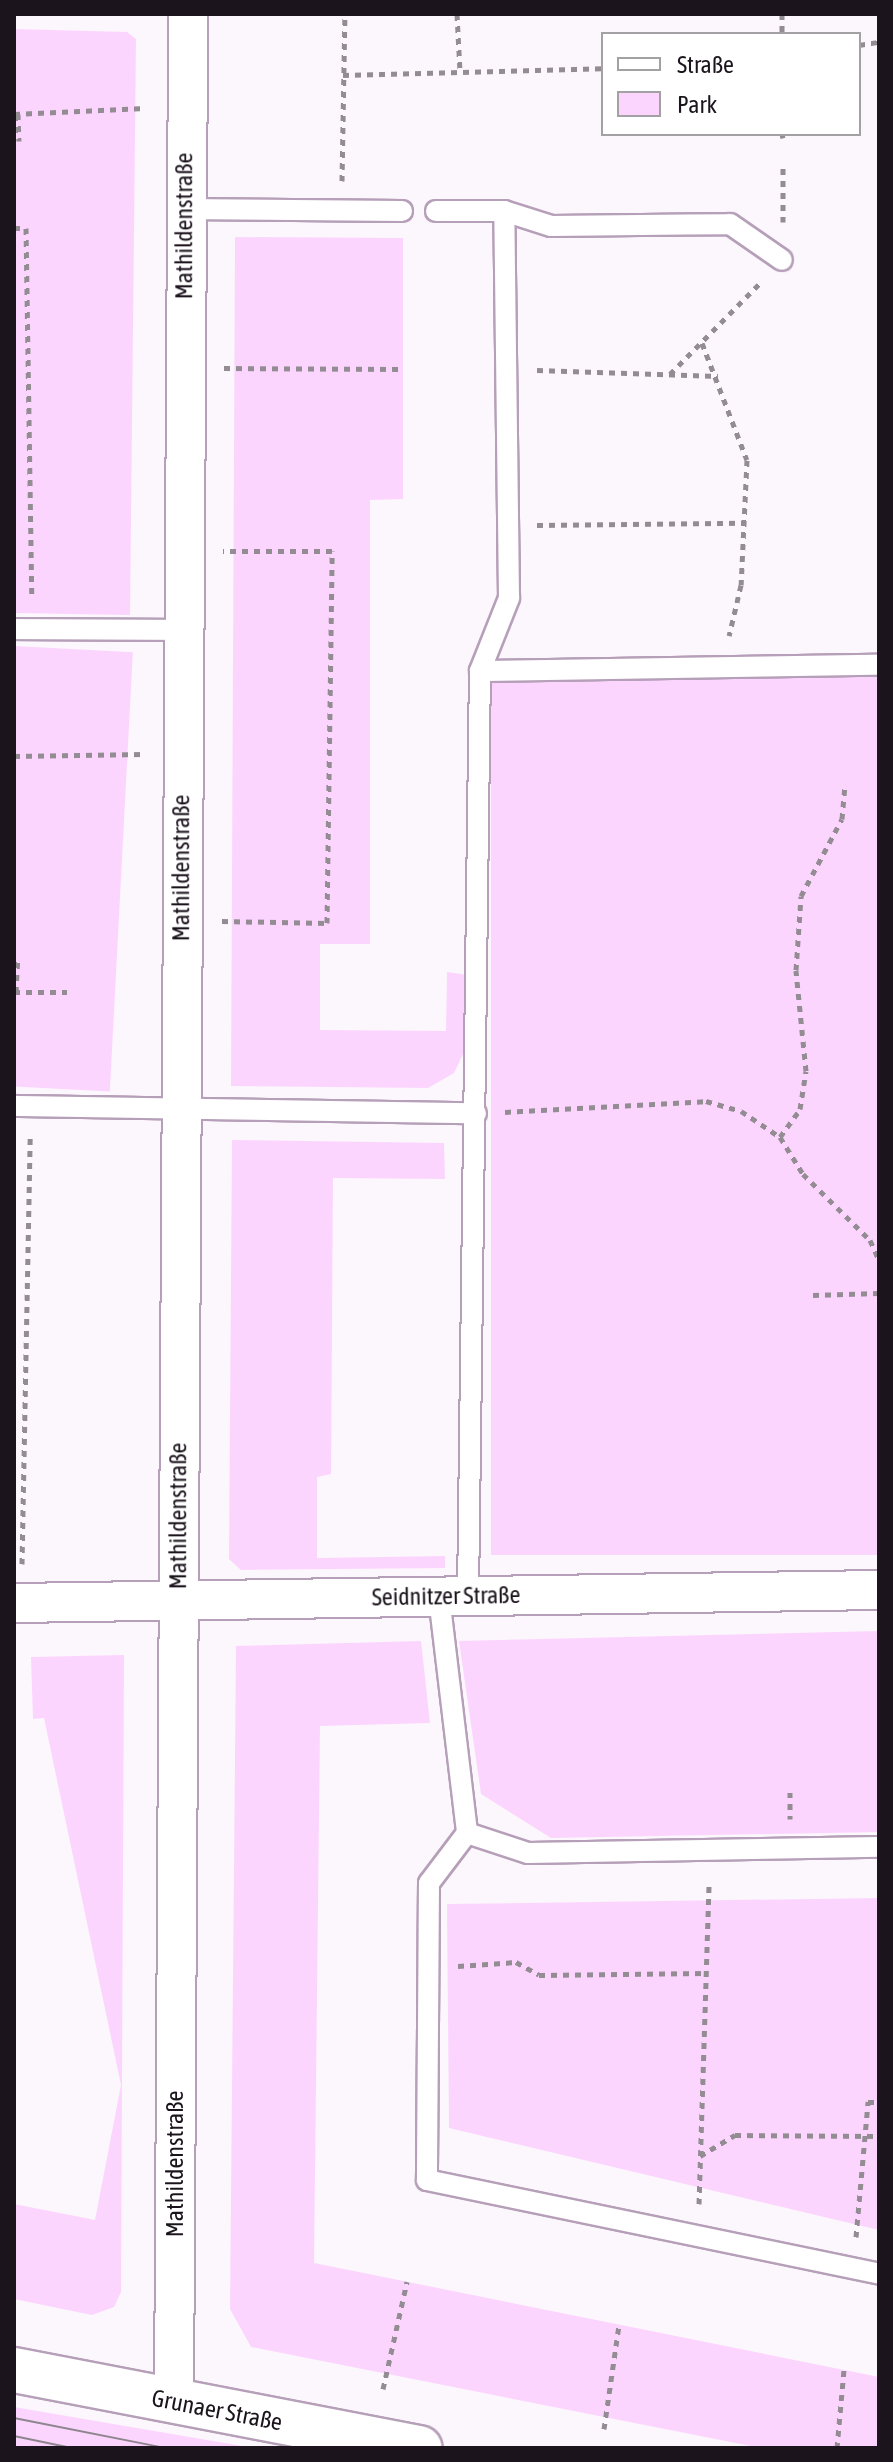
<!DOCTYPE html>
<html>
<head>
<meta charset="utf-8">
<style>
	body { margin:0 }
	#map { position:relative; width:893px; height:2462px; overflow:hidden; background:#fcf7fc; font-family:"Asap Condensed",sans-serif }
	div>[style] { position:absolute }
	.green>* { inset:0; background:#fcd5ff; transform-origin:0 0 }
	.path>* { height:5px; margin-top:-2.5px; transform-origin:0; background:repeating-linear-gradient(90deg,#938c93 0 6px,transparent 0 12px) }
	.roads { filter:drop-shadow(2px 0 #b69fb8) drop-shadow(-2px 0 #b69fb8) drop-shadow(0 2px #b69fb8) drop-shadow(0 -2px #b69fb8) }
	.service>* { height:20px; margin:-10px; padding:0 10px; transform-origin:10px; border-radius:10px; background:#fff }
	.minor>* { height:38px; margin:-19px; padding:0 19px; transform-origin:19px; border-radius:19px; background:#fff }
	.secondary>* { height:44px; margin:-22px; padding:0 22px; transform-origin:22px; border-radius:22px; background:#fff }
	.tram>* { height:2px; margin:-1px; padding:0 1px; transform-origin:1px; border-radius:1px; background:#8d868d }
	span { translate:-50% -50%; white-space:nowrap; text-align:center; line-height:1.15; -webkit-text-stroke:6px #fff; paint-order:stroke }
	.street-label { font-size:24px; color:#1c141d }
	.frame { position:absolute; inset:0; border:16px solid #1c141d; pointer-events:none }
	.legend { position:absolute; left:601px; top:32px; width:260px; height:104px; box-sizing:border-box; background:#fff; border:2px solid #a4a1a5; margin:0; padding:10px 14px; list-style:none; font-size:24px; color:#1c141d }
	.legend li { display:flex; align-items:center; gap:16px; height:40px }
	.legend b { width:40px; border:2px solid #a4a1a5 }
</style>
</head>
<body>
<div id="map">
	<div class="green">
		<div style="clip-path:polygon(14px 29px,127px 32px,136px 39px,130px 615px,14px 613px)"></div>
		<div style="clip-path:polygon(235px 237px,403px 238px,403px 499px,370px 500px,370px 944px,320px 944px,320px 1030px,446px 1031px,447px 972px,468px 975px,465px 1050px,454px 1073px,428px 1088px,231px 1086px)"></div>
		<div style="left:14px;top:646px;width:119px;height:440px;rotate:3deg"></div>
		<div style="left:879px;top:677px;width:878px;height:388px;rotate:90deg"></div>
		<div style="clip-path:polygon(232px 1140px,444px 1143px,445px 1179px,333px 1178px,331px 1474px,317px 1477px,317px 1558px,445px 1556px,445px 1568px,241px 1570px,229px 1559px)"></div>
		<div style="clip-path:polygon(879px 1631px,879px 1832px,551px 1838px,481px 1794px,459px 1641px)"></div>
		<div style="clip-path:polygon(421px 1641px,430px 1723px,320px 1726px,314px 2263px,879px 2377px,879px 2448px,761px 2448px,251px 2347px,230px 2309px,236px 1646px)"></div>
		<div style="clip-path:polygon(124px 1655px,121px 2292px,114px 2307px,92px 2315px,14px 2299px,14px 2204px,95px 2220px,121px 2085px,44px 1718px,33px 1719px,31px 1657px)"></div>
		<div style="clip-path:polygon(879px 1898px,879px 2230px,449px 2128px,447px 1904px)"></div>
		<div style="clip-path:polygon(14px 2407px,254px 2448px,14px 2448px)"></div>
	</div>
	<div class="path">
		<div style="left:457px;top:14px;width:58px;rotate:87deg"></div>
		<div style="left:782px;top:14px;width:20px;rotate:90deg"></div>
		<div style="left:859px;top:45px;width:20px;rotate:-9deg"></div>
		<div style="left:343px;top:75px;width:260px;rotate:-1.5deg"></div>
		<div style="left:14px;top:114px;width:131px;rotate:-2.6deg"></div>
		<div style="left:18px;top:114px;width:27px;rotate:88deg"></div>
		<div style="left:782px;top:134px;width:4px;rotate:76deg"></div>
		<div style="left:342px;top:181px;width:167px;rotate:-89deg"></div>
		<div style="left:783px;top:222px;width:55px;rotate:-90deg"></div>
		<div style="left:14px;top:228px;width:12px"></div>
		<div style="left:26px;top:228px;width:371px;rotate:89.1deg"></div>
		<div style="left:702px;top:343px;width:125px;rotate:69deg"></div>
		<div style="left:747px;top:460px;width:125px;rotate:92.7deg"></div>
		<div style="left:741px;top:585px;width:52px;rotate:103.2deg"></div>
		<div style="left:224px;top:368px;width:179px;rotate:0.3deg"></div>
		<div style="left:537px;top:370px;width:181px;rotate:1.9deg"></div>
		<div style="left:670px;top:374px;width:128px;rotate:-45.3deg"></div>
		<div style="left:537px;top:525px;width:207px;rotate:-0.6deg"></div>
		<div style="left:14px;top:756px;width:130px;rotate:-0.9deg"></div>
		<div style="left:222px;top:921px;width:105px;rotate:1.1deg"></div>
		<div style="left:327px;top:923px;width:372px;rotate:-89.2deg"></div>
		<div style="left:332px;top:551px;width:109px;rotate:180deg"></div>
		<div style="left:14px;top:992px;width:53px"></div>
		<div style="left:16px;top:992px;width:35px;rotate:-87deg"></div>
		<div style="left:505px;top:1112px;width:201px;rotate:-3.1deg"></div>
		<div style="left:706px;top:1101px;width:36px;rotate:16deg"></div>
		<div style="left:741px;top:1111px;width:47px;rotate:33.7deg"></div>
		<div style="left:780px;top:1137px;width:44px;rotate:58.1deg"></div>
		<div style="left:803px;top:1174px;width:94px;rotate:44.6deg"></div>
		<div style="left:870px;top:1240px;width:22px;rotate:66deg"></div>
		<div style="left:780px;top:1137px;width:34px;rotate:-54deg"></div>
		<div style="left:800px;top:1109px;width:38px;rotate:-81deg"></div>
		<div style="left:806px;top:1071px;width:101px;rotate:-95.7deg"></div>
		<div style="left:796px;top:970px;width:74px;rotate:-86.1deg"></div>
		<div style="left:801px;top:896px;width:87px;rotate:-62deg"></div>
		<div style="left:842px;top:819px;width:35px;rotate:-85deg"></div>
		<div style="left:813px;top:1295px;width:66px;rotate:-1.7deg"></div>
		<div style="left:22px;top:1564px;width:426px;rotate:-88.9deg"></div>
		<div style="left:790px;top:1792px;width:27px;rotate:90deg"></div>
		<div style="left:458px;top:1966px;width:58px;rotate:-3.9deg"></div>
		<div style="left:516px;top:1962px;width:26px;rotate:29deg"></div>
		<div style="left:539px;top:1975px;width:167px;rotate:-0.7deg"></div>
		<div style="left:700px;top:2156px;width:41px;rotate:-31deg"></div>
		<div style="left:735px;top:2135px;width:144px;rotate:0.4deg"></div>
		<div style="left:699px;top:2204px;width:322px;rotate:-88.2deg"></div>
		<div style="left:856px;top:2237px;width:136px;rotate:-84.9deg"></div>
		<div style="left:868px;top:2102px;width:11px"></div>
		<div style="left:383px;top:2389px;width:110px;rotate:-77.4deg"></div>
		<div style="left:604px;top:2429px;width:105px;rotate:-81.8deg"></div>
		<div style="left:837px;top:2448px;width:78px;rotate:-84.9deg"></div>
	</div>
	<div class="roads">
		<div class="service">
			<div style="left:184px;top:209px;width:218px;rotate:0.5deg"></div>
			<div style="left:436px;top:211px;width:68px"></div>
			<div style="left:504px;top:211px;width:49px;rotate:17.7deg"></div>
			<div style="left:551px;top:226px;width:179px;rotate:-0.6deg"></div>
			<div style="left:730px;top:224px;width:63px;rotate:34.7deg"></div>
			<div style="left:14px;top:629px;width:168px;rotate:0.3deg"></div>
			<div style="left:480px;top:671px;width:399px;rotate:-0.9deg"></div>
			<div style="left:14px;top:1106px;width:462px;rotate:0.9deg"></div>
			<div style="left:468px;top:1596px;width:925px;rotate:-89.26deg"></div>
			<div style="left:480px;top:671px;width:79px;rotate:-68.3deg"></div>
			<div style="left:509px;top:598px;width:387px;rotate:-90.7deg"></div>
			<div style="left:439px;top:1597px;width:238px;rotate:83.2deg"></div>
			<div style="left:467px;top:1833px;width:63px;rotate:127.2deg"></div>
			<div style="left:429px;top:1883px;width:297px;rotate:90.4deg"></div>
			<div style="left:427px;top:2180px;width:462px;rotate:11.7deg"></div>
			<div style="left:467px;top:1833px;width:64px;rotate:18.2deg"></div>
			<div style="left:528px;top:1853px;width:351px;rotate:-1deg"></div>
		</div>
		<div class="minor">
			<div style="left:14px;top:1603px;width:865px;rotate:-0.86deg"></div>
			<div style="left:174px;top:2401px;width:2387px;rotate:-89.66deg"></div>
		</div>
		<div class="secondary">
			<div style="left:14px;top:2370px;width:413px;rotate:10.9deg"></div>
		</div>
	</div>
	<div class="tram">
		<div style="left:14px;top:2418px;width:155px;rotate:11.2deg"></div>
		<div style="left:14px;top:2436px;width:59px;rotate:11.7deg"></div>
	</div>
	<div class="street-label">
		<span style="left:184px;top:226px;rotate:-90deg">Mathildenstraße</span>
		<span style="left:181px;top:868px;rotate:-90deg">Mathildenstraße</span>
		<span style="left:178px;top:1516px;rotate:-90deg">Mathildenstraße</span>
		<span style="left:446px;top:1596px;rotate:-1deg">Seidnitzer Straße</span>
		<span style="left:175px;top:2164px;rotate:-90deg">Mathildenstraße</span>
		<span style="left:217px;top:2410px;rotate:11deg">Grunaer Straße</span>
	</div>
	<div class="frame"></div>
	<ul class="legend">
	<li><b style="height:10px;background:#fff"></b>Straße</li>
	<li><b style="height:22px;background:#fcd5ff"></b>Park</li>
	</ul>
</div>
</body>
</html>
